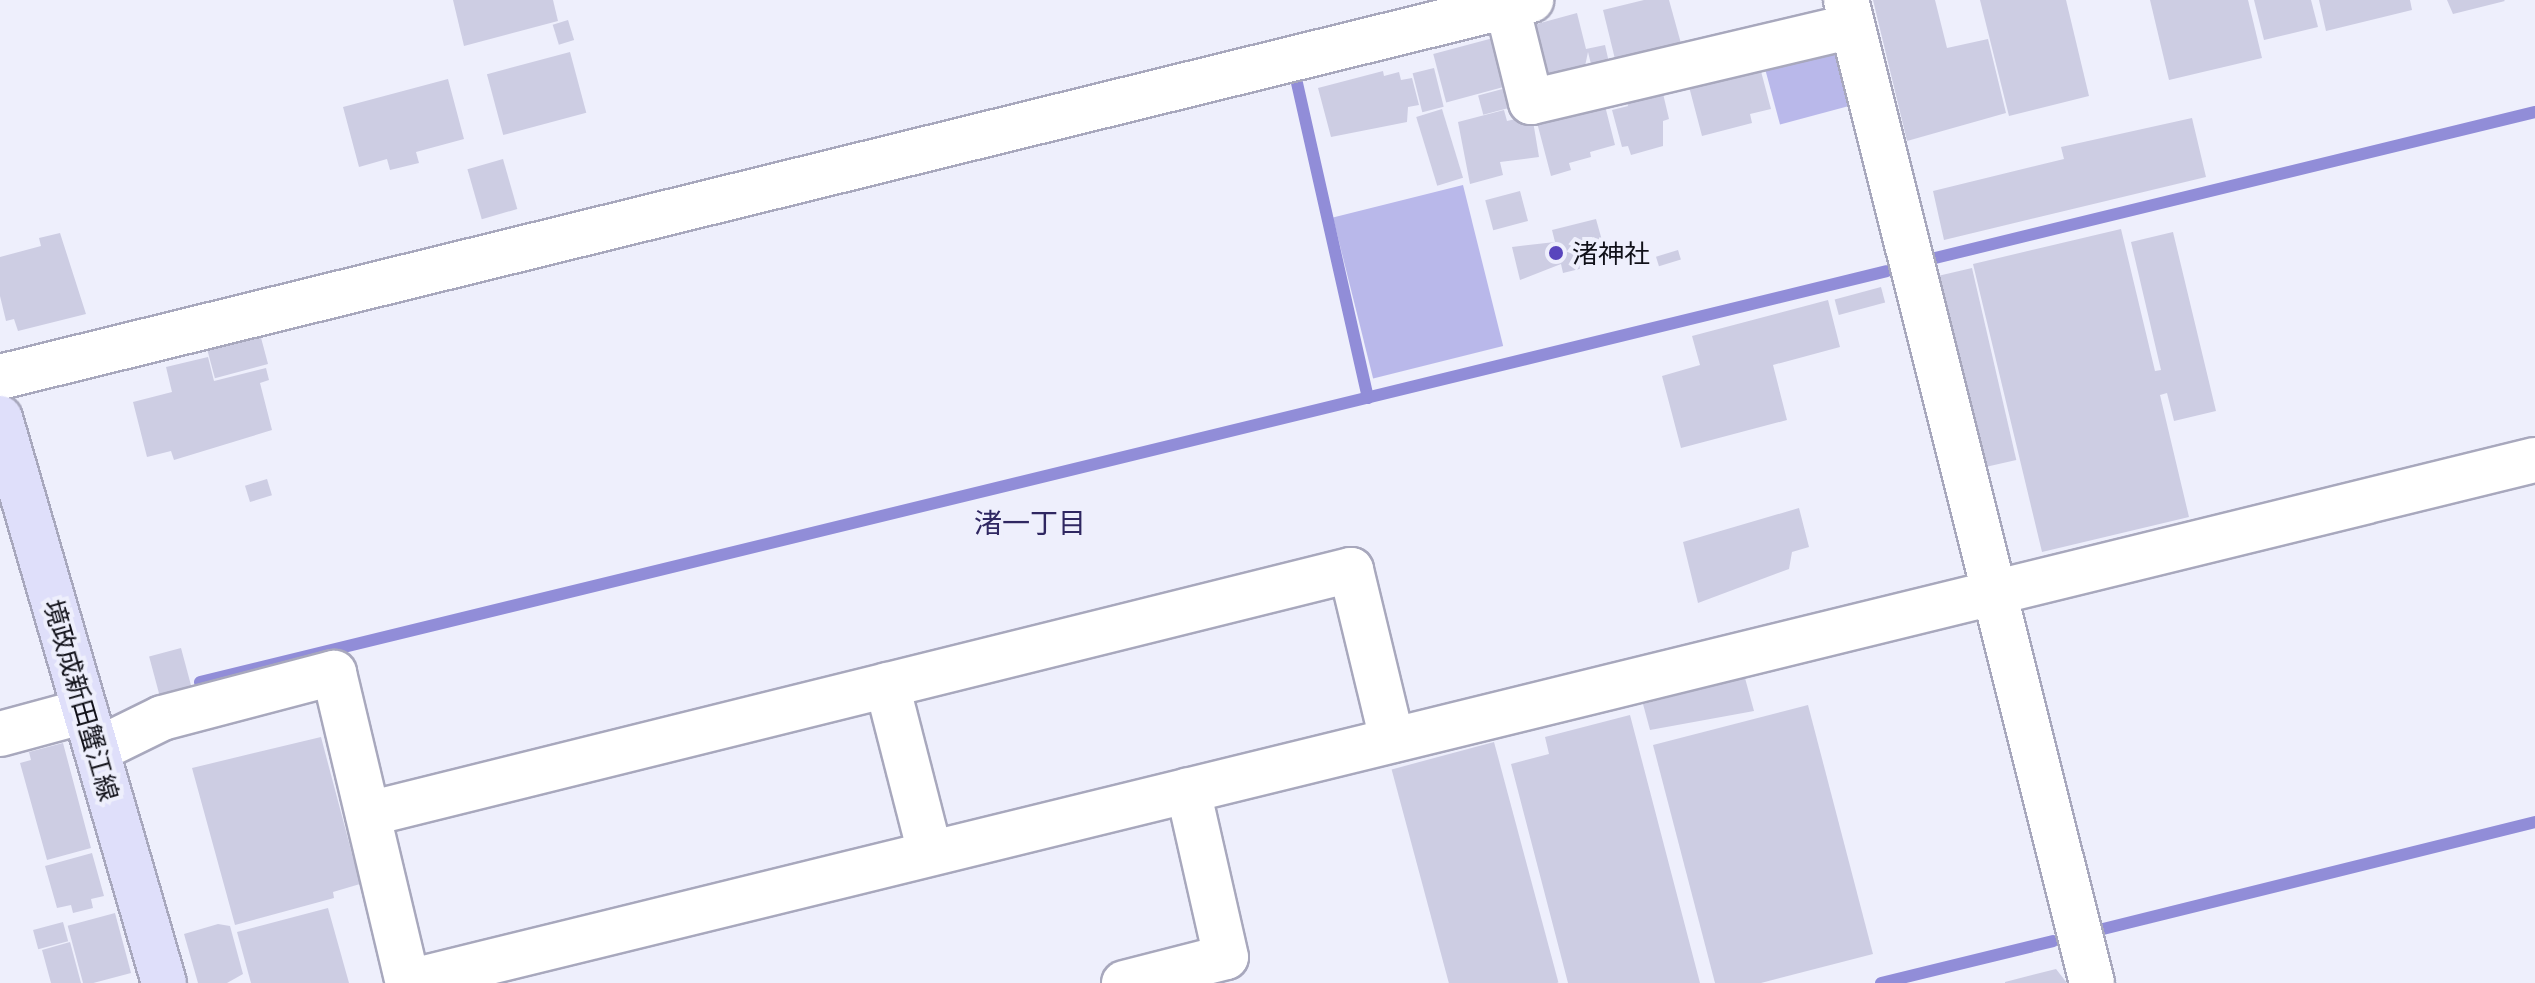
<!DOCTYPE html>
<html>
<head>
<meta charset="utf-8">
<style>
	body { margin:0 }
	#map { position:relative; width:2535px; height:983px; overflow:hidden; background:#eeeffc; font-family:Barlow,"Noto Sans JP",sans-serif }
	div>[style] { position:absolute }
	.green>* { inset:0; background:#b9b8ea; transform-origin:0 0 }
	.stream>* { height:12px; margin:-6px; padding:0 6px; transform-origin:6px; border-radius:6px; background:#918dd8 }
	.building>* { inset:0; background:#cdcde3; transform-origin:0 0 }
	.roads { filter:drop-shadow(2px 0 #a8a8bd) drop-shadow(-2px 0 #a8a8bd) drop-shadow(0 2px #a8a8bd) drop-shadow(0 -2px #a8a8bd) }
	.minor>* { height:44px; margin:-22px; padding:0 22px; transform-origin:22px; border-radius:22px; background:#fff }
	.major>* { height:44px; margin:-22px; padding:0 22px; transform-origin:22px; border-radius:22px; background:#dfdffa }
	.dots>* { width:22px; height:22px; translate:-50% -50%; box-sizing:border-box; border:4px solid #eeeffc; border-radius:50% }
	span { translate:-50% -50%; white-space:nowrap; text-align:center; line-height:1.15; -webkit-text-stroke:8px #eeeffc; paint-order:stroke }
	.poi-label { font-size:26px; color:#111119 }
	.left { translate:0 -50%; text-align:left }
	.street-label { font-size:26px; color:#111119 }
	.neighbourhood-label { font-size:28px; color:#2f2761 }
</style>
</head>
<body>
<div id="map">
	<div class="green">
		<div style="left:1841px;top:43px;width:63px;height:80px;rotate:75deg"></div>
		<div style="left:1463px;top:185px;width:166px;height:134px;rotate:76deg"></div>
	</div>
	<div class="stream">
		<div style="left:1297px;top:83px;width:323px;rotate:77.3deg"></div>
		<div style="left:1931px;top:259px;width:622px;rotate:-13.68deg"></div>
		<div style="left:200px;top:682px;width:1736px;rotate:-13.69deg"></div>
		<div style="left:2103px;top:929px;width:445px;rotate:-13.9deg"></div>
		<div style="left:1881px;top:983px;width:177px;rotate:-13.7deg"></div>
	</div>
	<div class="building">
		<div style="clip-path:polygon(453px 0,553px 0,558px 21px,464px 46px)"></div>
		<div style="clip-path:polygon(1644px 0,1669px 0,1682px 47px,1615px 59px,1603px 10px)"></div>
		<div style="clip-path:polygon(1873px 0,1935px 0,1947px 48px,1988px 39px,2006px 113px,1907px 141px)"></div>
		<div style="clip-path:polygon(1980px 0,2066px 0,2089px 96px,2009px 116px)"></div>
		<div style="clip-path:polygon(2150px 0,2248px 0,2262px 58px,2169px 80px)"></div>
		<div style="clip-path:polygon(2254px 0,2311px 0,2318px 27px,2264px 40px)"></div>
		<div style="clip-path:polygon(2319px 0,2410px 0,2412px 10px,2326px 31px)"></div>
		<div style="clip-path:polygon(2447px 0,2504px 0,2505px 1px,2453px 14px)"></div>
		<div style="clip-path:polygon(1577px 13px,1586px 49px,1605px 45px,1610px 67px,1593px 72px,1588px 52px,1584px 71px,1548px 81px,1533px 25px)"></div>
		<div style="left:568px;top:20px;width:21px;height:16px;rotate:73deg"></div>
		<div style="left:1497px;top:37px;width:50px;height:66px;rotate:75deg"></div>
		<div style="left:570px;top:52px;width:63px;height:86px;rotate:75deg"></div>
		<div style="clip-path:polygon(1758px 60px,1771px 109px,1750px 114px,1752px 123px,1702px 136px,1687px 79px)"></div>
		<div style="left:1434px;top:68px;width:40px;height:22px;rotate:76deg"></div>
		<div style="clip-path:polygon(1383px 71px,1384px 76px,1399px 72px,1401px 80px,1412px 78px,1419px 105px,1408px 107px,1407px 122px,1331px 137px,1318px 88px)"></div>
		<div style="clip-path:polygon(448px 79px,464px 139px,416px 152px,419px 163px,390px 170px,387px 159px,359px 167px,343px 107px)"></div>
		<div style="clip-path:polygon(1661px 85px,1669px 119px,1663px 121px,1663px 146px,1631px 155px,1628px 146px,1622px 147px,1612px 110px,1628px 106px,1625px 94px)"></div>
		<div style="left:1510px;top:87px;width:20px;height:33px;rotate:75deg"></div>
		<div style="clip-path:polygon(1603px 98px,1615px 145px,1590px 152px,1591px 157px,1569px 163px,1571px 170px,1551px 176px,1535px 115px)"></div>
		<div style="left:1442px;top:109px;width:72px;height:27px;rotate:73deg"></div>
		<div style="clip-path:polygon(1504px 110px,1507px 121px,1532px 115px,1539px 157px,1500px 162px,1503px 175px,1470px 184px,1458px 122px)"></div>
		<div style="clip-path:polygon(2192px 118px,2206px 177px,1944px 240px,1933px 191px,2064px 159px,2061px 147px)"></div>
		<div style="left:503px;top:159px;width:52px;height:37px;rotate:74deg"></div>
		<div style="left:1520px;top:191px;width:31px;height:36px;rotate:75deg"></div>
		<div style="clip-path:polygon(1596px 219px,1608px 262px,1563px 273px,1561px 264px,1520px 280px,1512px 247px,1555px 242px,1552px 230px)"></div>
		<div style="clip-path:polygon(2121px 229px,2155px 371px,2161px 370px,2131px 242px,2173px 232px,2216px 411px,2174px 421px,2167px 393px,2160px 395px,2189px 517px,2042px 552px,1973px 264px)"></div>
		<div style="clip-path:polygon(60px 233px,86px 314px,18px 331px,14px 319px,6px 321px,0 296px,0 257px,41px 246px,39px 238px)"></div>
		<div style="left:1678px;top:250px;width:10px;height:23px;rotate:73deg"></div>
		<div style="left:1972px;top:268px;width:197px;height:34px;rotate:77deg"></div>
		<div style="left:1881px;top:287px;width:16px;height:48px;rotate:75deg"></div>
		<div style="clip-path:polygon(1828px 300px,1840px 347px,1773px 365px,1787px 420px,1681px 448px,1662px 376px,1700px 365px,1692px 336px)"></div>
		<div style="left:260px;top:334px;width:31px;height:55px;rotate:75deg"></div>
		<div style="clip-path:polygon(208px 357px,214px 381px,266px 368px,269px 380px,260px 383px,272px 430px,174px 460px,171px 451px,147px 457px,133px 402px,172px 392px,166px 367px)"></div>
		<div style="left:267px;top:479px;width:17px;height:23px;rotate:73deg"></div>
		<div style="clip-path:polygon(1799px 508px,1809px 547px,1792px 552px,1789px 569px,1698px 603px,1683px 542px)"></div>
		<div style="left:181px;top:648px;width:43px;height:33px;rotate:75deg"></div>
		<div style="clip-path:polygon(1745px 678px,1754px 711px,1650px 730px,1643px 704px)"></div>
		<div style="clip-path:polygon(1808px 705px,1873px 954px,1761px 983px,1715px 983px,1653px 745px)"></div>
		<div style="clip-path:polygon(1630px 715px,1700px 983px,1568px 983px,1511px 764px,1549px 754px,1545px 737px)"></div>
		<div style="clip-path:polygon(321px 737px,360px 884px,333px 892px,334px 898px,235px 925px,192px 768px)"></div>
		<div style="left:1494px;top:742px;width:249px;height:106px;rotate:75deg"></div>
		<div style="clip-path:polygon(63px 743px,91px 848px,47px 860px,20px 763px,31px 760px,29px 752px)"></div>
		<div style="clip-path:polygon(92px 853px,104px 896px,91px 899px,93px 908px,73px 913px,71px 905px,57px 908px,45px 866px)"></div>
		<div style="clip-path:polygon(328px 908px,349px 983px,251px 983px,237px 932px)"></div>
		<div style="left:115px;top:913px;width:62px;height:49px;rotate:75deg"></div>
		<div style="left:63px;top:922px;width:20px;height:31px;rotate:75deg"></div>
		<div style="clip-path:polygon(218px 924px,230px 926px,243px 974px,227px 983px,198px 983px,184px 934px)"></div>
		<div style="clip-path:polygon(70px 942px,81px 983px,51px 983px,42px 950px)"></div>
		<div style="clip-path:polygon(2056px 969px,2067px 983px,2005px 983px,2005px 982px)"></div>
	</div>
	<div class="roads">
		<div class="minor">
			<div style="left:1846px;top:0;width:1013px;rotate:75.95deg"></div>
			<div style="left:1507px;top:6px;width:99px;rotate:76deg"></div>
			<div style="left:1531px;top:102px;width:330px;rotate:-13.3deg"></div>
			<div style="left:0;top:377px;width:1577px;rotate:-13.83deg"></div>
			<div style="left:887px;top:685px;width:173px;rotate:75.6deg"></div>
			<div style="left:0;top:734px;width:88px;rotate:-15.1deg"></div>
			<div style="left:97px;top:750px;width:72px;rotate:-26.2deg"></div>
			<div style="left:162px;top:718px;width:178px;rotate:-14.7deg"></div>
			<div style="left:334px;top:673px;width:319px;rotate:76.6deg"></div>
			<div style="left:368px;top:814px;width:1013px;rotate:-13.94deg"></div>
			<div style="left:1351px;top:570px;width:175px;rotate:76.4deg"></div>
			<div style="left:408px;top:982px;width:2190px;rotate:-13.79deg"></div>
			<div style="left:1124px;top:983px;width:105px;rotate:-14.3deg"></div>
			<div style="left:1226px;top:957px;width:171px;rotate:-102.8deg"></div>
		</div>
		<div class="major">
			<div style="left:0;top:418px;width:588px;rotate:73.81deg"></div>
		</div>
	</div>
	<div class="dots">
		<div style="left:1556px;top:253px;background:#5945bd"></div>
	</div>
	<div class="poi-label">
		<span class="left" style="left:1572px;top:253px">渚神社</span>
	</div>
	<div class="street-label">
		<span style="left:82px;top:700px;rotate:74deg">境政成新田蟹江線</span>
	</div>
	<div class="neighbourhood-label">
		<span style="left:1030px;top:522px">渚一丁目</span>
	</div>
</div>
</body>
</html>
